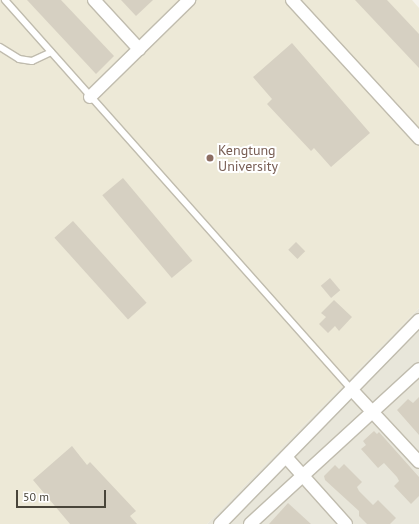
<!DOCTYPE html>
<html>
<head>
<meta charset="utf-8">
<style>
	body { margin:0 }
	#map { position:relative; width:419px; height:524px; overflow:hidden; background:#f5f3ec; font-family:"PT Sans",sans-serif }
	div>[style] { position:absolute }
	.residential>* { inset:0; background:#e8e6da }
	.education>* { inset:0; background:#ede9d7 }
	.building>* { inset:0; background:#d6d0c2; transform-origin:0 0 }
	.roads { filter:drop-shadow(1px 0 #c0bcae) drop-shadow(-1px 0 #c0bcae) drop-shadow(0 1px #c0bcae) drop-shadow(0 -1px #c0bcae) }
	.lane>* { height:6px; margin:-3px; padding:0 3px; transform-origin:3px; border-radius:3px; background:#fff }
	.street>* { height:12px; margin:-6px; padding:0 6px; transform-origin:6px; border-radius:6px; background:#fff }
	.dots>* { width:11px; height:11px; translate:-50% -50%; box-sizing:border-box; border:2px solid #fff; border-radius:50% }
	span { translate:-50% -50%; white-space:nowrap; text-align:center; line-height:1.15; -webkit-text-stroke:4px #fff; paint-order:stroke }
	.education-label { font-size:14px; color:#785e54 }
	.left { translate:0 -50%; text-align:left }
	.scale { position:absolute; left:16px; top:490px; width:90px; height:18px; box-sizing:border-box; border:2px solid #49453a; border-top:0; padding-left:5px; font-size:12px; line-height:14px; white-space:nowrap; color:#49453a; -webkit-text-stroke:3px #fff; paint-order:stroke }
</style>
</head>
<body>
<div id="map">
	<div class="residential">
		<div style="clip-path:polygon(419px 308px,419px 524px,207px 524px)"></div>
	</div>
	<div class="education">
		<div style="clip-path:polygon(0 0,412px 0,419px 8px,419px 308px,207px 524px,0 524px)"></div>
	</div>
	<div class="building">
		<div style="clip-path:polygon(27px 0,61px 0,114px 56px,96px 74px)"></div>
		<div style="clip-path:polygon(121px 0,153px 0,136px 16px)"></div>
		<div style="clip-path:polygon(355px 0,387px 0,419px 34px,419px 68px)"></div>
		<div style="clip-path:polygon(292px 43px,370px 133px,331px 167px,314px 148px,311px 151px,267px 104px,272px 99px,253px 77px)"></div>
		<div style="left:123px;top:178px;width:108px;height:27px;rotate:50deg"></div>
		<div style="left:73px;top:221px;width:110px;height:25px;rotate:48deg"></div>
		<div style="left:296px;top:242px;width:13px;height:11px;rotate:45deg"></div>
		<div style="left:330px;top:278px;width:16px;height:12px;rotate:50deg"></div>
		<div style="clip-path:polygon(334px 300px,352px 317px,339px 331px,335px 326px,328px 333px,319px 324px,326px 317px,321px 313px)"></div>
		<div style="clip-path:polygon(419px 397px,419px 435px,397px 410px,408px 399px,413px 403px)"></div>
		<div style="clip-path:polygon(374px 431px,377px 434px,379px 432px,419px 477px,419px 496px,411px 504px,394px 486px,399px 481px,397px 477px,384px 463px,378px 468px,361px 449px,366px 445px,363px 441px)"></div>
		<div style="clip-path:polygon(72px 446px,87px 465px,90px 462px,136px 511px,130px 516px,137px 524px,70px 524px,33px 480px)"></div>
		<div style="clip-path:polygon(344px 464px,362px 482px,357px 487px,359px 491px,373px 505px,378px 500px,396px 518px,390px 524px,367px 524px,359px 516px,359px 511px,325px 480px,324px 476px,335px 465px,339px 469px)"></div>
		<div style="clip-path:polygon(288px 503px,311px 524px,269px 524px)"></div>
	</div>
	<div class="roads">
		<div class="lane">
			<div style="left:5px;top:0;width:522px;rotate:48.34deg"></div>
			<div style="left:0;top:47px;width:22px;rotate:32deg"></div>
			<div style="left:19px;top:59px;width:13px;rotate:9deg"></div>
			<div style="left:32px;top:61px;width:21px;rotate:-25deg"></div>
		</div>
		<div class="street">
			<div style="left:94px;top:0;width:67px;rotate:47.4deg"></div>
			<div style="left:292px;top:0;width:188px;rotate:47.4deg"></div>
			<div style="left:90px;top:97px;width:139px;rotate:-44.4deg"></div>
			<div style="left:352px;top:390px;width:98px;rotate:47.1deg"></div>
			<div style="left:286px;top:457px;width:90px;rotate:48.2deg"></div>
			<div style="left:220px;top:524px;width:285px;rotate:-45.7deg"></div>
			<div style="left:250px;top:524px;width:229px;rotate:-42.5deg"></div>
		</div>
	</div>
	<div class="dots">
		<div style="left:210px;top:158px;background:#8d6e63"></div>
	</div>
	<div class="education-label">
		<span class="left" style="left:218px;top:158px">Kengtung<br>University</span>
	</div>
	<div class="scale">50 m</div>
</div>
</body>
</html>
